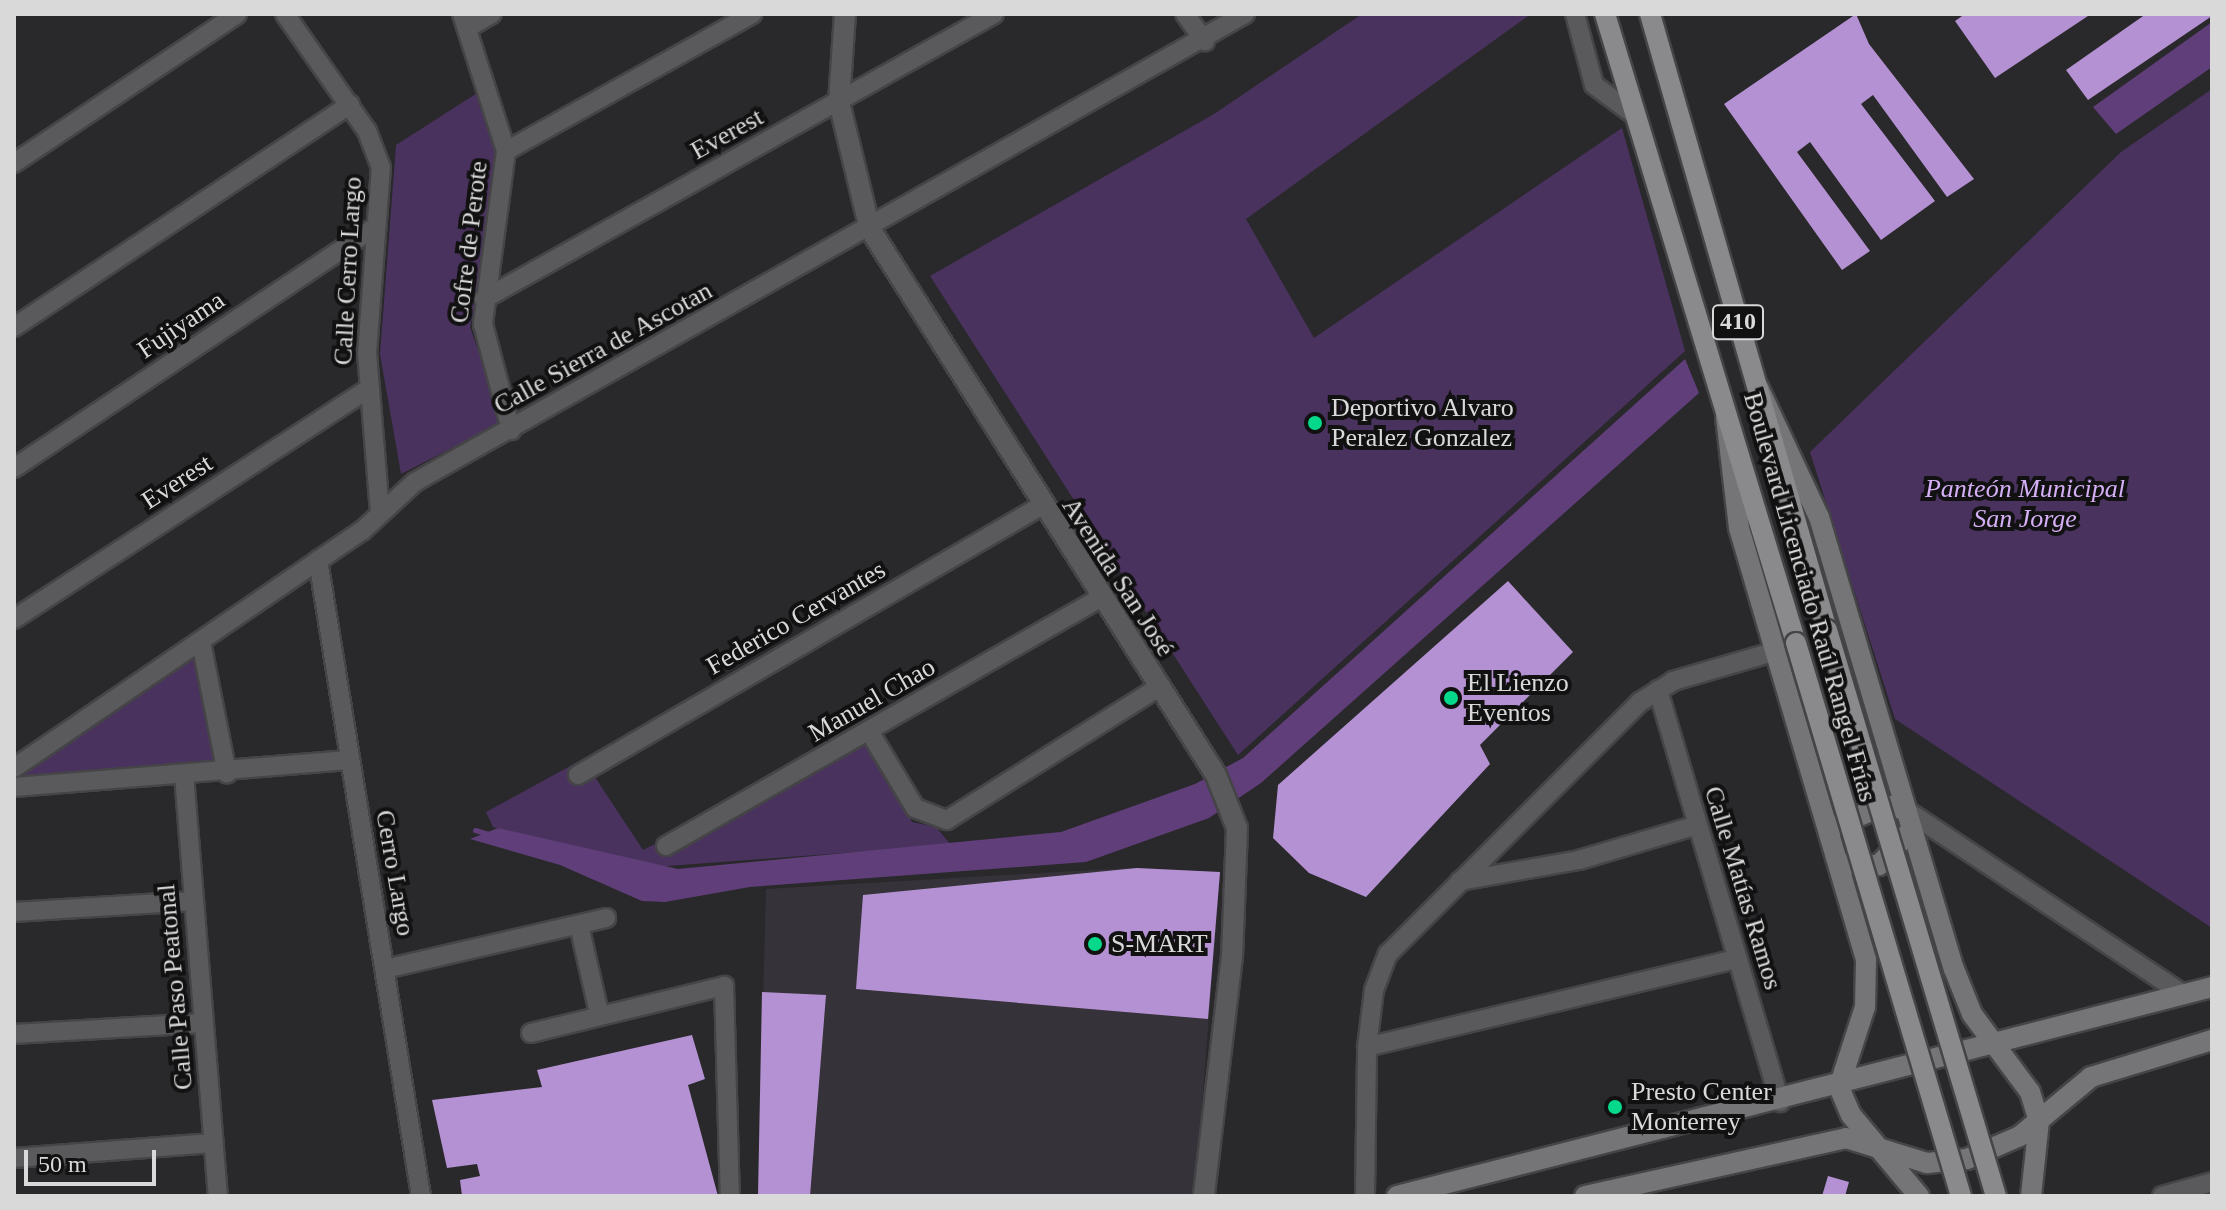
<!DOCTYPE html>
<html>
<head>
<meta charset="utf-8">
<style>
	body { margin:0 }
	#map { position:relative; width:2226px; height:1210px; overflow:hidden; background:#29282b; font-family:Georgia,serif }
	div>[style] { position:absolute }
	.built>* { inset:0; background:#363239 }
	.green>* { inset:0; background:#4a325e }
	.water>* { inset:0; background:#5f3e79 }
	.stream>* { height:5px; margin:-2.5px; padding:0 2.5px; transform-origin:2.5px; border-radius:2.5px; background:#5f3e79 }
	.building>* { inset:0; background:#b491d2 }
	.roads { filter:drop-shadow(2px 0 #454447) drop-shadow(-2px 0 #454447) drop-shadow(0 2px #454447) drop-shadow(0 -2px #454447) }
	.minor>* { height:18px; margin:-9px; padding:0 9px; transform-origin:9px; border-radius:9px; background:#5a595b }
	.tertiary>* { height:20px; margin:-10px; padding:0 10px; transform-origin:10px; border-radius:10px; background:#5a595b }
	.secondary>* { height:20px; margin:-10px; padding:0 10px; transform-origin:10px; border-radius:10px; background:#757476 }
	.primary>* { height:20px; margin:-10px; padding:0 10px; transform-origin:10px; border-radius:10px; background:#8a898b }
	.bridges { filter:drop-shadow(2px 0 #454447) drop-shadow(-2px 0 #454447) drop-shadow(0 2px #454447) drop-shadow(0 -2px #454447) }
	.primary-bridge>* { height:20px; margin:-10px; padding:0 10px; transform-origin:10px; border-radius:10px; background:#8a898b }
	.dots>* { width:22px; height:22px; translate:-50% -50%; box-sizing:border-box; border:4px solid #121112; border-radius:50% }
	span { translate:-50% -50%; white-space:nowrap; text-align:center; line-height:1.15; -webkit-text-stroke:8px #121112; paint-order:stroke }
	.shield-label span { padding:2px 6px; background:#121112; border:2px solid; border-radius:6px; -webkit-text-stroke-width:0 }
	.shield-label { font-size:24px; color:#dad9da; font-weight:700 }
	.street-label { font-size:26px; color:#dad9da }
	.poi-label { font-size:26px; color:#dad9da }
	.left { translate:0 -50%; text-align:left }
	.park-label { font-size:26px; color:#d4aff5; font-style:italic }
	.frame { position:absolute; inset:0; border:16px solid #dad9da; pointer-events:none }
	.scale { position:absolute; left:24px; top:1150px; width:132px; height:36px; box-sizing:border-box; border:4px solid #dad9da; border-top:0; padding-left:10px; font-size:24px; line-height:28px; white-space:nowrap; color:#dad9da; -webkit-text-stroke:6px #121112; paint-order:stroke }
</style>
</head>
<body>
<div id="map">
	<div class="built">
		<div style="clip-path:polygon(1127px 868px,1220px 872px,1195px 1196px,758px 1196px,766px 889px)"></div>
	</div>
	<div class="green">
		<div style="clip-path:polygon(1362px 14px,1531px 14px,1246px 219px,1314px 338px,1622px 128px,1685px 351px,1238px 755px,930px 276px,1214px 114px)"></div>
		<div style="clip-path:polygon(2212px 89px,2212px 928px,1895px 719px,1810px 452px,2121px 152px)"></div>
		<div style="clip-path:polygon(482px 90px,497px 138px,495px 222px,470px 327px,503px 422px,401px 474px,380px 354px,396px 145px)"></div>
		<div style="clip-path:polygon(200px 653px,219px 763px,14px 782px,14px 775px)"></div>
		<div style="clip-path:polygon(868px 739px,912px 822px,936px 827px,951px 845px,654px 867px,493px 827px,486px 812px,583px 759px,643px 850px)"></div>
	</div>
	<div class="water">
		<div style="clip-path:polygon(2212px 22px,2212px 67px,2116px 134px,2093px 107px)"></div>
		<div style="clip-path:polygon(1685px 359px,1699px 393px,1261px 783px,1209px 818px,1086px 862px,750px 887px,665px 902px,642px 901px,560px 865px,470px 839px,498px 828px,678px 869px,1061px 832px,1195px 784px,1243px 758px)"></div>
	</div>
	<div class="stream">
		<div style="left:475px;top:830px;width:15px;rotate:16deg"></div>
	</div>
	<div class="building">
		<div style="clip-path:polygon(1856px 14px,1869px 44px,1974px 179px,1947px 197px,1873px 95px,1861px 104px,1935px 201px,1881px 240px,1810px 142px,1797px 152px,1870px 251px,1842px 270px,1724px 104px)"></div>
		<div style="clip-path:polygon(1965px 14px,2091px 14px,1995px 78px,1955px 21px)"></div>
		<div style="clip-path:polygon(2146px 14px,2212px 16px,2088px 100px,2066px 70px)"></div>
		<div style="clip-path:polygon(1508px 581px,1573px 652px,1480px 745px,1490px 764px,1366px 897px,1309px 873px,1273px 838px,1278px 785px)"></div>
		<div style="clip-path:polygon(1137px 868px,1220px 872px,1208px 1019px,856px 989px,863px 895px)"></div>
		<div style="clip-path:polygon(762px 992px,826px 995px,810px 1196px,758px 1196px)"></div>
		<div style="clip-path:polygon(692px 1035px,705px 1079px,688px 1085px,718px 1196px,462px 1196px,460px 1180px,480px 1176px,477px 1164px,447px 1168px,432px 1100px,542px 1087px,537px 1070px)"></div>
		<div style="clip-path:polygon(1828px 1176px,1849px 1182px,1845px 1196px,1822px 1196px)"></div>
	</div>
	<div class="roads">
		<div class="minor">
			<div style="left:285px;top:14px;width:143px;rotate:55deg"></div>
			<div style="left:367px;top:131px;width:39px;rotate:69deg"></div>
			<div style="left:381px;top:167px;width:186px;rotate:94.3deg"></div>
			<div style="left:367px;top:352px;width:161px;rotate:85.4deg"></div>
			<div style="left:462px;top:14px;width:144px;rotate:72.2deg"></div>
			<div style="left:506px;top:151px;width:175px;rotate:97.6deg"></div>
			<div style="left:483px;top:324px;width:110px;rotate:75.2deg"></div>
			<div style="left:1185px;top:14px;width:34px;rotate:54deg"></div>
			<div style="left:1575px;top:14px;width:73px;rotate:75deg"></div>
			<div style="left:1594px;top:85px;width:47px;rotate:36.4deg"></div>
			<div style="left:471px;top:26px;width:24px;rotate:-30deg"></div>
			<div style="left:506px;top:151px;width:282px;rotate:-29.1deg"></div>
			<div style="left:14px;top:163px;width:268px;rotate:-33.7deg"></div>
			<div style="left:484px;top:299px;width:584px;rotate:-29.2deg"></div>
			<div style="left:14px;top:327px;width:403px;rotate:-33.5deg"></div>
			<div style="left:14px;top:468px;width:436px;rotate:-33.7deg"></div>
			<div style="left:318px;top:560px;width:644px;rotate:80.8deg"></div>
			<div style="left:14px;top:619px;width:422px;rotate:-33deg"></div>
			<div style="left:201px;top:642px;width:134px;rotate:78.8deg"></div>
			<div style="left:1658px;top:690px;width:430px;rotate:73.5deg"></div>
			<div style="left:869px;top:731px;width:90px;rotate:59.1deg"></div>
			<div style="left:915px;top:808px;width:34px;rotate:21deg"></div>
			<div style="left:947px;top:820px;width:250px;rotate:-32.1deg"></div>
			<div style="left:14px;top:768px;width:421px;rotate:-34.3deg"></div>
			<div style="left:362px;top:531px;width:72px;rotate:-42.8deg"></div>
			<div style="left:415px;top:482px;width:953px;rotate:-29.42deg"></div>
			<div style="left:184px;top:775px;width:422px;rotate:85.4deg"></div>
			<div style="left:578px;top:775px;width:535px;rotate:-30.16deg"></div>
			<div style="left:14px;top:787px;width:336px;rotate:-4.6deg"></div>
			<div style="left:1906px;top:810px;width:333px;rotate:33.6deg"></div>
			<div style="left:666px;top:846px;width:502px;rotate:-29.73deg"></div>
			<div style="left:1460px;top:881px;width:121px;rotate:-10deg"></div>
			<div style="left:1579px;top:860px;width:123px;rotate:-16.5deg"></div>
			<div style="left:14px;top:912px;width:180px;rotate:-3.5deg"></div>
			<div style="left:579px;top:925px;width:90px;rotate:77.2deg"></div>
			<div style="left:385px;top:969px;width:227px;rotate:-13deg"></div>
			<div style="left:531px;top:1033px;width:199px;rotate:-13.7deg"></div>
			<div style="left:724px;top:986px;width:210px;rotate:88.4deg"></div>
			<div style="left:14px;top:1034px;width:189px;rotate:-3.3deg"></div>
			<div style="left:1367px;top:1047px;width:380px;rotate:-13.4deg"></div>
			<div style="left:14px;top:1158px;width:200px;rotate:-4.3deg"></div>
			<div style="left:1365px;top:1196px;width:149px;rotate:-89.2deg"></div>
			<div style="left:1367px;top:1047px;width:57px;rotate:-83deg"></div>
			<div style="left:1374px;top:990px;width:39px;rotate:-69deg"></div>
			<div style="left:1388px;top:954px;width:356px;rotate:-45deg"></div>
			<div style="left:1640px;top:702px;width:39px;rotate:-32deg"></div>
			<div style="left:1673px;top:681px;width:104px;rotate:-16.2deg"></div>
			<div style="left:2162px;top:1196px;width:52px;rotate:-15.6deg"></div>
		</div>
		<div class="tertiary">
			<div style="left:845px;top:14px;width:88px;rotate:93.9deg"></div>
			<div style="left:839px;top:102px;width:131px;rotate:76.3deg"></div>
			<div style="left:870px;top:229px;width:646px;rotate:57.64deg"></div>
			<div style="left:1216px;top:775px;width:57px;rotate:68.4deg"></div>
			<div style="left:1237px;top:828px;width:128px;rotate:92.2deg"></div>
			<div style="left:1232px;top:956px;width:242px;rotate:96.7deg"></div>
		</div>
		<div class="secondary">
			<div style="left:1758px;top:387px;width:144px;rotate:64.9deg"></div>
			<div style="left:1819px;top:517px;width:472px;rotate:73.4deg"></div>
			<div style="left:1954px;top:969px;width:48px;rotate:68.2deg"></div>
			<div style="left:1972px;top:1014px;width:97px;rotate:53.4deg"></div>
			<div style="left:2030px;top:1092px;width:30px;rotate:73deg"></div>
			<div style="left:2039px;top:1121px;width:75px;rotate:96.1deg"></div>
			<div style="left:1726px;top:417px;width:112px;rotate:83.3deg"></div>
			<div style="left:1739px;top:528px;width:450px;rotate:73.6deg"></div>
			<div style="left:1866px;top:960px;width:47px;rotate:91.2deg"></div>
			<div style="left:1865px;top:1007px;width:84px;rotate:108deg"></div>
			<div style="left:1836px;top:826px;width:53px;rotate:-23.2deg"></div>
			<div style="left:1885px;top:805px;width:22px;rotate:13deg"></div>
			<div style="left:1846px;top:864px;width:33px;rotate:2deg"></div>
			<div style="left:1879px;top:865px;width:49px;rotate:-47.5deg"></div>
			<div style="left:1839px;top:1087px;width:30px;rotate:67deg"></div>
			<div style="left:1851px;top:1115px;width:106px;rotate:50deg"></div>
			<div style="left:1397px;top:1196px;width:841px;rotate:-14.38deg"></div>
			<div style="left:1585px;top:1196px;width:267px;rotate:-12.5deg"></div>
			<div style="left:1846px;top:1138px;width:85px;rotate:17.2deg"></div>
			<div style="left:1927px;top:1163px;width:40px;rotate:-5.7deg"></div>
			<div style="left:1967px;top:1159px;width:58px;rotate:-23.5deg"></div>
			<div style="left:2020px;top:1136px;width:92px;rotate:-39.7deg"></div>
			<div style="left:2091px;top:1077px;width:127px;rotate:-17deg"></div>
		</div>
		<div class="primary">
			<div style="left:1605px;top:14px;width:657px;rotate:73.11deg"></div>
			<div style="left:1650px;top:14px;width:641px;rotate:73.97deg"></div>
		</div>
	</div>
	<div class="bridges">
		<div class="primary-bridge">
			<div style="left:1827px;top:630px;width:591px;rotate:73.38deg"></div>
			<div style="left:1796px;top:643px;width:577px;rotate:73.39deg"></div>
		</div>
	</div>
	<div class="dots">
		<div style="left:1315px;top:423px;background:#04d98b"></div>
		<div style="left:1451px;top:698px;background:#04d98b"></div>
		<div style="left:1095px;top:944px;background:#04d98b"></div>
		<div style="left:1615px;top:1107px;background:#04d98b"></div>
	</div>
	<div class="shield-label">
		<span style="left:1738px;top:322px">410</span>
	</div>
	<div class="street-label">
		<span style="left:727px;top:134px;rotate:-29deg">Everest</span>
		<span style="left:469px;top:242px;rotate:-83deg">Cofre de Perote</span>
		<span style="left:348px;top:271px;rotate:-87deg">Calle Cerro Largo</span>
		<span style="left:181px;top:325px;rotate:-34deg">Fujiyama</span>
		<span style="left:603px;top:348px;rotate:-29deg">Calle Sierra de Ascotan</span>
		<span style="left:177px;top:482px;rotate:-33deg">Everest</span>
		<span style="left:1118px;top:577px;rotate:57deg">Avenida San José</span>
		<span style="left:1810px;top:597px;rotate:74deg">Boulevard Licenciado Raúl Rangel Frías</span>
		<span style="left:796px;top:618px;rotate:-30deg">Federico Cervantes</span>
		<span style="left:872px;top:700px;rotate:-30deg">Manuel Chao</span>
		<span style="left:395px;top:873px;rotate:80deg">Cerro Largo</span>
		<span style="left:1743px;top:888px;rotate:73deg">Calle Matías Ramos</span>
		<span style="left:175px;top:987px;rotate:-95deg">Calle Paso Peatonal</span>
	</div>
	<div class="poi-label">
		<span class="left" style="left:1331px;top:423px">Deportivo Alvaro<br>Peralez Gonzalez</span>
		<span class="left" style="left:1467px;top:698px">El Lienzo<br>Eventos</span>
		<span class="left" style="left:1111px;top:944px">S-MART</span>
		<span class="left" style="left:1631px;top:1107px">Presto Center<br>Monterrey</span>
	</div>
	<div class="park-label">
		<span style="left:2025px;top:504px">Panteón Municipal<br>San Jorge</span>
	</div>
	<div class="frame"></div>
	<div class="scale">50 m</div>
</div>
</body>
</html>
